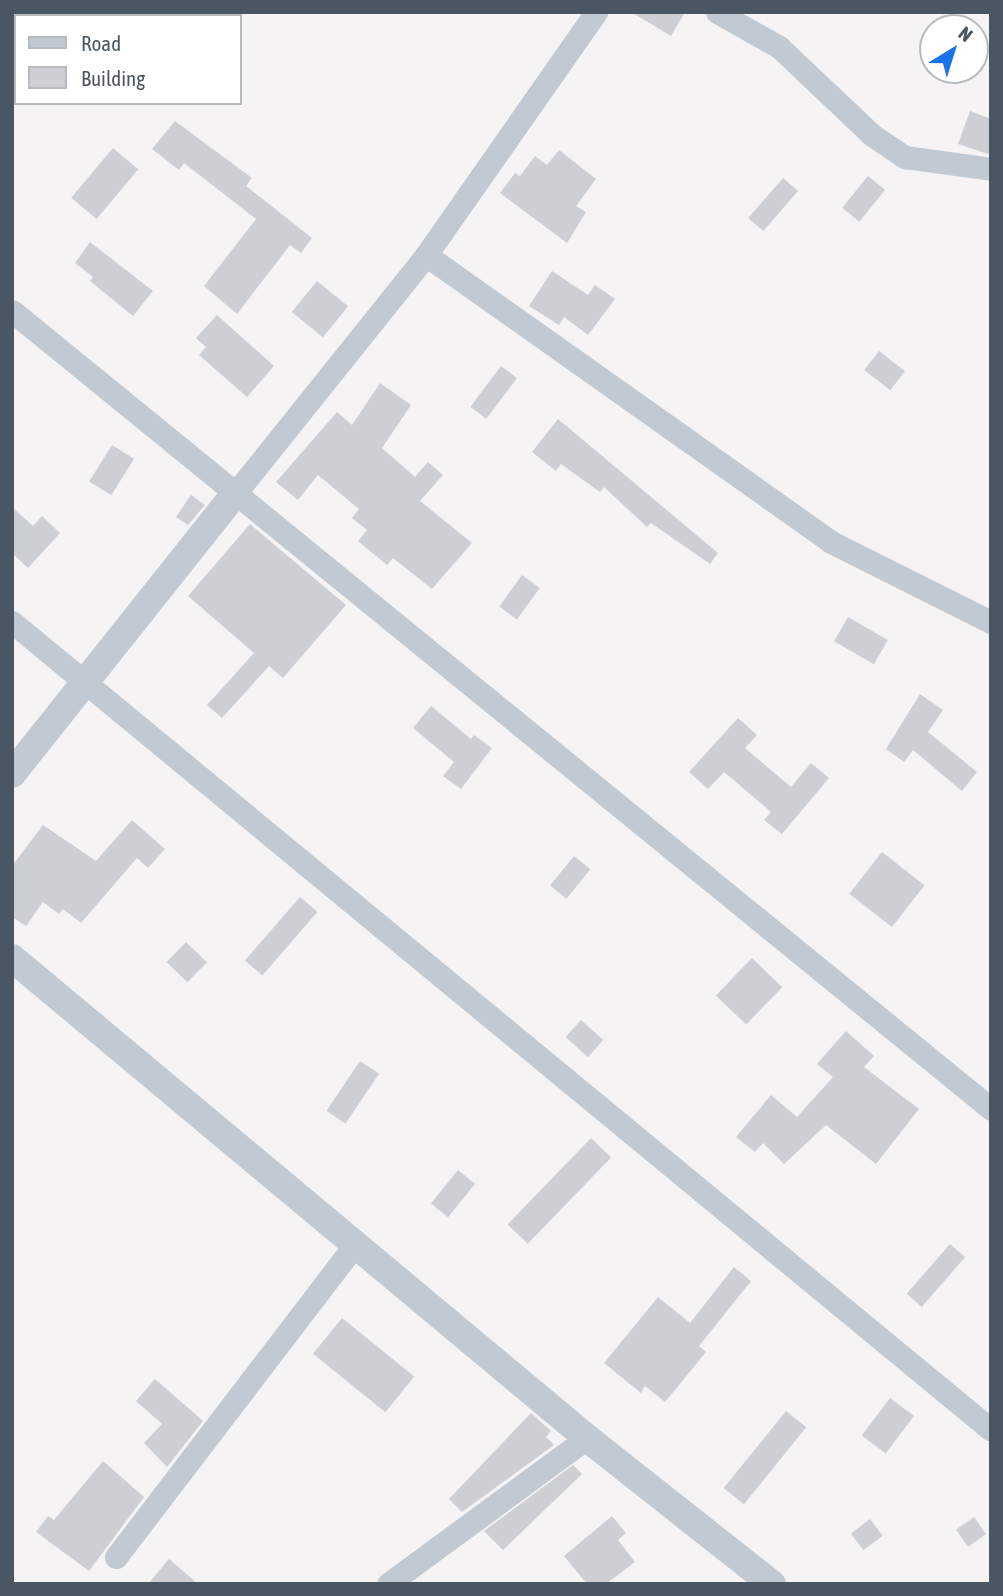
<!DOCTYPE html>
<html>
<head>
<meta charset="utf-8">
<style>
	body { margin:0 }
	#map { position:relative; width:1003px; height:1596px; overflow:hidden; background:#f5f3f3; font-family:"Asap Condensed",sans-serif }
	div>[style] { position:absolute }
	.building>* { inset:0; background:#cdcfd5; transform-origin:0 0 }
	.minor>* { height:23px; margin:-11.5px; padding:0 11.5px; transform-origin:11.5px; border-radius:11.5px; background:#c1cad2 }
	.tertiary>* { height:28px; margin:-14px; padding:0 14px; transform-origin:14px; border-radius:14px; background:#c1cad2 }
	span { translate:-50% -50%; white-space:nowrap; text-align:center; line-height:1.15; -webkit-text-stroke:7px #fff; paint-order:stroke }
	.frame { position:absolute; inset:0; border:14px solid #4a5661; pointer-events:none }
	.legend { position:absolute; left:14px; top:14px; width:228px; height:91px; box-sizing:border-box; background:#fff; border:2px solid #b7bbc0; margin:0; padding:9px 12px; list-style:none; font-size:21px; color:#4a5661 }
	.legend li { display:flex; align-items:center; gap:14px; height:35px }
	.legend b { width:35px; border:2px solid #b7bbc0 }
	.north { position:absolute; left:919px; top:14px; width:70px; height:70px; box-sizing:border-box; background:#fff; border:2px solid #b7bbc0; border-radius:50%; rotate:38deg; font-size:19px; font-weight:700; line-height:28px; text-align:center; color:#4a5661 }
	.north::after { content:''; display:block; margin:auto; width:24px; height:32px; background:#1a73e8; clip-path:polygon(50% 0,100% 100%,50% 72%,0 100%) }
</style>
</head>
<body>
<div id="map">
	<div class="building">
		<div style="clip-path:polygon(631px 12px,685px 12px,671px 36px)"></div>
		<div style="clip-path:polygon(970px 111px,991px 119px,991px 155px,958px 144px)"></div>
		<div style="clip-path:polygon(175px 121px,252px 178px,246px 186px,312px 238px,301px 253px,290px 245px,237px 314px,204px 286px,256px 219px,184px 163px,179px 170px,152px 149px)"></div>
		<div style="left:113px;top:148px;width:33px;height:65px;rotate:40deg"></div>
		<div style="clip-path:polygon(559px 150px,596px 179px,576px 206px,586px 212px,567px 243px,500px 193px,515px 173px,520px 176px,535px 156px,547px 165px)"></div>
		<div style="left:868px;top:176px;width:22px;height:41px;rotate:39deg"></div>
		<div style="left:783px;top:178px;width:20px;height:53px;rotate:41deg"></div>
		<div style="clip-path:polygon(90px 242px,153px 291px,133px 316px,90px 281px,93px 277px,75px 263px)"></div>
		<div style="clip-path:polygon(552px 271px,588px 295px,595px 285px,615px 299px,588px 335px,564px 317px,559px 325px,529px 306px)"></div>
		<div style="left:317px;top:281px;width:40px;height:40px;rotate:39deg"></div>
		<div style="clip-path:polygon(217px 315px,274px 366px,247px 397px,199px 355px,206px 347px,196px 338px)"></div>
		<div style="left:879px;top:351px;width:33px;height:24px;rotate:38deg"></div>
		<div style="left:501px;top:366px;width:20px;height:51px;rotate:37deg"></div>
		<div style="clip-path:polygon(380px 383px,411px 405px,382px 448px,415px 477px,428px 462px,443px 475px,420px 501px,472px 543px,432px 589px,393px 558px,387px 565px,358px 541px,367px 530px,352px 518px,359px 509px,318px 475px,298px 500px,276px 482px,337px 412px,352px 425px)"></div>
		<div style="clip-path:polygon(558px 419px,718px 553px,710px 564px,651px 523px,647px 527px,604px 487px,600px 492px,561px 464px,556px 471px,532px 452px)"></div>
		<div style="left:112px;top:445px;width:26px;height:43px;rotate:32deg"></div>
		<div style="clip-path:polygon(191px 495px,205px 505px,188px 525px,176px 517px)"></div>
		<div style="clip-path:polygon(12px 507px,33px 526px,42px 516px,60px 533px,28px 568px,12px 553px)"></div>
		<div style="clip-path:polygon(250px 524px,346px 605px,283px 678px,269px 666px,222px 718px,207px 705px,254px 653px,188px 596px)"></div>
		<div style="left:522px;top:575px;width:22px;height:39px;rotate:36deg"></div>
		<div style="left:848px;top:617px;width:46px;height:28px;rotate:30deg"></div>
		<div style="clip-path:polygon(920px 694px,943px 710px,928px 732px,977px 772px,962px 791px,913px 750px,904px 762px,886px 749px)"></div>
		<div style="clip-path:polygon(431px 706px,471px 739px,474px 735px,492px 748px,461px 789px,443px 776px,454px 762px,413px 728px)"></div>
		<div style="clip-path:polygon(738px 718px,757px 735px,745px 748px,791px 787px,811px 763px,829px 778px,782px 834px,764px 820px,771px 812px,724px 772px,708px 789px,689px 772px)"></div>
		<div style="clip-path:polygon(132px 820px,165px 849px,148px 868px,137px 858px,81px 923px,63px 909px,59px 914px,43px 902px,26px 926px,12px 917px,12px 866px,43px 825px,96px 861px)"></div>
		<div style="left:882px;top:852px;width:54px;height:53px;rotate:38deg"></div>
		<div style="left:574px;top:856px;width:21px;height:38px;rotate:39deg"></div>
		<div style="left:300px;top:897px;width:23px;height:84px;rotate:41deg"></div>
		<div style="left:186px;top:942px;width:29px;height:28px;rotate:44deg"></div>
		<div style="left:752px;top:958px;width:42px;height:52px;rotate:44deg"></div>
		<div style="left:581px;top:1020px;width:30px;height:23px;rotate:42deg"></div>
		<div style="clip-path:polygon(846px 1031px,874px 1056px,864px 1067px,919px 1109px,876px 1164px,826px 1125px,784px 1164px,763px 1143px,755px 1152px,736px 1137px,771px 1095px,797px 1117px,833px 1077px,817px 1064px)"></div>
		<div style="left:360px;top:1061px;width:23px;height:60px;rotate:34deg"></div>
		<div style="left:591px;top:1138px;width:28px;height:120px;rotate:44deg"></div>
		<div style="left:458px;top:1170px;width:22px;height:43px;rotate:39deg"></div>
		<div style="left:950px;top:1244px;width:20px;height:66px;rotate:41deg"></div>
		<div style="clip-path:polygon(734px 1267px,751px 1281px,699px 1346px,706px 1352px,665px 1402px,645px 1386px,641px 1393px,604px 1363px,658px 1297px,690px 1323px)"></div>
		<div style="left:342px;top:1318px;width:93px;height:46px;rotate:39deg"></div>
		<div style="clip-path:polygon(155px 1379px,203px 1421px,167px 1467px,144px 1443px,162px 1424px,136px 1401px)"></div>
		<div style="left:890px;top:1398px;width:30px;height:47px;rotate:37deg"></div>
		<div style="left:786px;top:1411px;width:26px;height:99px;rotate:39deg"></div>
		<div style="clip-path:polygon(531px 1413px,551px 1431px,546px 1437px,554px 1445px,462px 1512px,449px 1499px)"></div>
		<div style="clip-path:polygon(103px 1461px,144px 1497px,89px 1571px,36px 1532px,48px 1516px,54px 1520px)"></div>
		<div style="clip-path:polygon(573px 1465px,582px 1474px,503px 1550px,484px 1531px)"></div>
		<div style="clip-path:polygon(612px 1516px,626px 1533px,618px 1540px,635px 1562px,606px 1584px,587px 1584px,564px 1556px)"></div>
		<div style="left:974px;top:1517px;width:21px;height:22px;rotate:55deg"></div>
		<div style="left:870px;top:1519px;width:21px;height:24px;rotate:53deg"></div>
		<div style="clip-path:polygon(169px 1559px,198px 1584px,148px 1584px)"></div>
	</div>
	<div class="minor">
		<div style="left:717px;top:12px;width:71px;rotate:29.4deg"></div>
		<div style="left:779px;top:47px;width:128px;rotate:43.4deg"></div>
		<div style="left:872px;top:135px;width:40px;rotate:34deg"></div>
		<div style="left:905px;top:157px;width:87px;rotate:7.9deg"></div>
		<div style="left:426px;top:255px;width:496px;rotate:35.3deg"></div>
		<div style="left:831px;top:542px;width:179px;rotate:26.6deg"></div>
		<div style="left:12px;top:311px;width:1263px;rotate:39.18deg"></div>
		<div style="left:234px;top:495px;width:307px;rotate:-51.3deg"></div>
		<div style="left:426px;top:255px;width:297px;rotate:-55deg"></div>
		<div style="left:12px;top:622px;width:1269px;rotate:39.53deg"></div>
		<div style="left:116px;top:1557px;width:394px;rotate:-52.6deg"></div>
		<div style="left:388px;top:1584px;width:247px;rotate:-36.3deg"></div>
	</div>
	<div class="tertiary">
		<div style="left:12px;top:774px;width:357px;rotate:-51.5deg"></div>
		<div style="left:12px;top:958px;width:749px;rotate:39.85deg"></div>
		<div style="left:587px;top:1438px;width:236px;rotate:38.3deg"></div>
	</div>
	<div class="frame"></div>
	<ul class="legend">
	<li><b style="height:9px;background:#c1cad2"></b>Road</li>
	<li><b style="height:19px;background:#cdcfd5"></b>Building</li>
	</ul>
	<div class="north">N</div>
</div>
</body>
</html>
